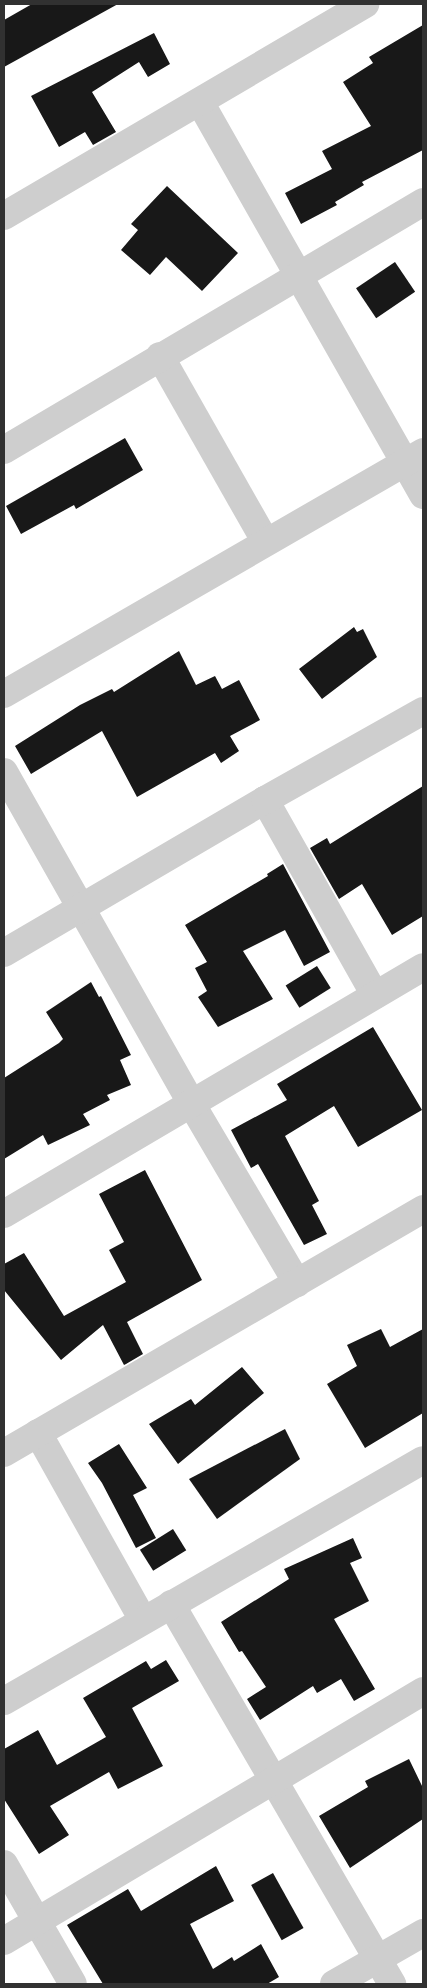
<!DOCTYPE html>
<html>
<head>
<meta charset="utf-8">
<style>
	body { margin:0 }
	#map { position:relative; width:427px; height:1988px; overflow:hidden; background:#fff; font-family:Lato,sans-serif }
	div>[style] { position:absolute }
	.building>* { inset:0; background:#181818; transform-origin:0 0 }
	.minor>* { height:28px; margin:-14px; padding:0 14px; transform-origin:14px; border-radius:14px; background:#cecece }
	span { translate:-50% -50%; white-space:nowrap; text-align:center; line-height:1.15; -webkit-text-stroke:5px #fff; paint-order:stroke }
	.frame { position:absolute; inset:0; border:5px solid #313131; pointer-events:none }
</style>
</head>
<body>
<div id="map">
	<div class="building">
		<div style="clip-path:polygon(32px 4px,118px 4px,4px 67px,4px 20px)"></div>
		<div style="clip-path:polygon(423px 25px,423px 150px,362px 182px,364px 185px,335px 202px,337px 205px,301px 224px,285px 193px,332px 169px,322px 151px,371px 126px,343px 82px,373px 63px,369px 57px)"></div>
		<div style="clip-path:polygon(154px 33px,170px 64px,148px 77px,139px 62px,92px 92px,116px 132px,93px 145px,85px 132px,59px 147px,31px 96px)"></div>
		<div style="clip-path:polygon(167px 186px,238px 253px,202px 291px,166px 257px,150px 275px,121px 250px,138px 230px,131px 224px)"></div>
		<div style="left:395px;top:262px;width:36px;height:47px;rotate:56deg"></div>
		<div style="clip-path:polygon(125px 438px,143px 470px,76px 509px,74px 505px,21px 534px,6px 506px)"></div>
		<div style="clip-path:polygon(354px 627px,357px 632px,363px 629px,377px 657px,322px 699px,299px 669px)"></div>
		<div style="clip-path:polygon(179px 651px,196px 685px,215px 676px,222px 689px,239px 680px,260px 720px,230px 736px,239px 751px,221px 763px,215px 753px,137px 797px,102px 731px,31px 774px,15px 746px,80px 705px,112px 689px,114px 692px)"></div>
		<div style="clip-path:polygon(423px 786px,423px 916px,392px 935px,362px 884px,339px 899px,310px 848px,327px 838px,330px 844px)"></div>
		<div style="clip-path:polygon(283px 864px,330px 952px,304px 966px,285px 930px,243px 951px,273px 999px,218px 1027px,198px 997px,207px 991px,195px 968px,207px 962px,185px 925px,268px 876px,267px 874px)"></div>
		<div style="left:317px;top:966px;width:26px;height:37px;rotate:58deg"></div>
		<div style="clip-path:polygon(91px 982px,99px 997px,101px 996px,131px 1055px,120px 1060px,131px 1085px,107px 1095px,110px 1100px,83px 1114px,90px 1125px,48px 1145px,43px 1135px,4px 1159px,4px 1078px,59px 1043px,63px 1039px,46px 1012px)"></div>
		<div style="clip-path:polygon(373px 1027px,422px 1110px,358px 1147px,334px 1106px,285px 1136px,319px 1201px,312px 1205px,327px 1234px,304px 1245px,258px 1164px,251px 1168px,231px 1130px,287px 1100px,277px 1084px)"></div>
		<div style="clip-path:polygon(145px 1170px,202px 1280px,127px 1322px,143px 1354px,126px 1364px,124px 1365px,103px 1325px,61px 1360px,4px 1290px,4px 1264px,24px 1253px,64px 1316px,126px 1282px,109px 1250px,124px 1242px,99px 1194px)"></div>
		<div style="clip-path:polygon(381px 1329px,390px 1347px,423px 1329px,423px 1413px,365px 1448px,327px 1384px,357px 1366px,347px 1345px)"></div>
		<div style="clip-path:polygon(242px 1367px,264px 1393px,178px 1464px,149px 1424px,191px 1399px,195px 1405px)"></div>
		<div style="clip-path:polygon(285px 1429px,300px 1459px,217px 1519px,189px 1479px)"></div>
		<div style="clip-path:polygon(119px 1444px,147px 1488px,133px 1495px,156px 1538px,136px 1548px,102px 1483px,88px 1463px)"></div>
		<div style="left:173px;top:1529px;width:25px;height:39px;rotate:58deg"></div>
		<div style="clip-path:polygon(353px 1538px,362px 1558px,350px 1563px,369px 1601px,334px 1619px,375px 1689px,354px 1701px,341px 1679px,317px 1693px,313px 1686px,260px 1720px,247px 1699px,266px 1687px,242px 1651px,239px 1652px,221px 1622px,289px 1579px,284px 1569px)"></div>
		<div style="clip-path:polygon(166px 1660px,179px 1681px,132px 1708px,163px 1766px,118px 1789px,109px 1772px,50px 1806px,69px 1835px,39px 1854px,4px 1799px,4px 1749px,38px 1730px,57px 1765px,106px 1737px,83px 1698px,146px 1661px,151px 1669px)"></div>
		<div style="clip-path:polygon(409px 1759px,423px 1788px,423px 1819px,350px 1868px,319px 1816px,368px 1787px,365px 1781px)"></div>
		<div style="clip-path:polygon(216px 1866px,234px 1901px,190px 1924px,213px 1969px,232px 1957px,234px 1961px,261px 1944px,279px 1977px,267px 1984px,103px 1984px,67px 1925px,128px 1889px,141px 1911px)"></div>
		<div style="left:273px;top:1873px;width:63px;height:25px;rotate:61deg"></div>
	</div>
	<div class="minor">
		<div style="left:200px;top:102px;width:452px;rotate:60.4deg"></div>
		<div style="left:4px;top:216px;width:419px;rotate:-30.4deg"></div>
		<div style="left:160px;top:356px;width:213px;rotate:60.4deg"></div>
		<div style="left:4px;top:450px;width:487px;rotate:-30.6deg"></div>
		<div style="left:4px;top:694px;width:484px;rotate:-30deg"></div>
		<div style="left:4px;top:772px;width:380px;rotate:60.5deg"></div>
		<div style="left:191px;top:1103px;width:209px;rotate:59.5deg"></div>
		<div style="left:265px;top:800px;width:224px;rotate:60.6deg"></div>
		<div style="left:4px;top:953px;width:303px;rotate:-30.4deg"></div>
		<div style="left:265px;top:800px;width:181px;rotate:-29.4deg"></div>
		<div style="left:4px;top:1214px;width:486px;rotate:-30.5deg"></div>
		<div style="left:38px;top:1433px;width:214px;rotate:60.7deg"></div>
		<div style="left:4px;top:1453px;width:485px;rotate:-30.2deg"></div>
		<div style="left:171px;top:1604px;width:440px;rotate:59.8deg"></div>
		<div style="left:4px;top:1701px;width:483px;rotate:-29.9deg"></div>
		<div style="left:4px;top:1864px;width:138px;rotate:60.1deg"></div>
		<div style="left:4px;top:1941px;width:488px;rotate:-30.8deg"></div>
		<div style="left:334px;top:1984px;width:103px;rotate:-29.8deg"></div>
	</div>
	<div class="frame"></div>
</div>
</body>
</html>
